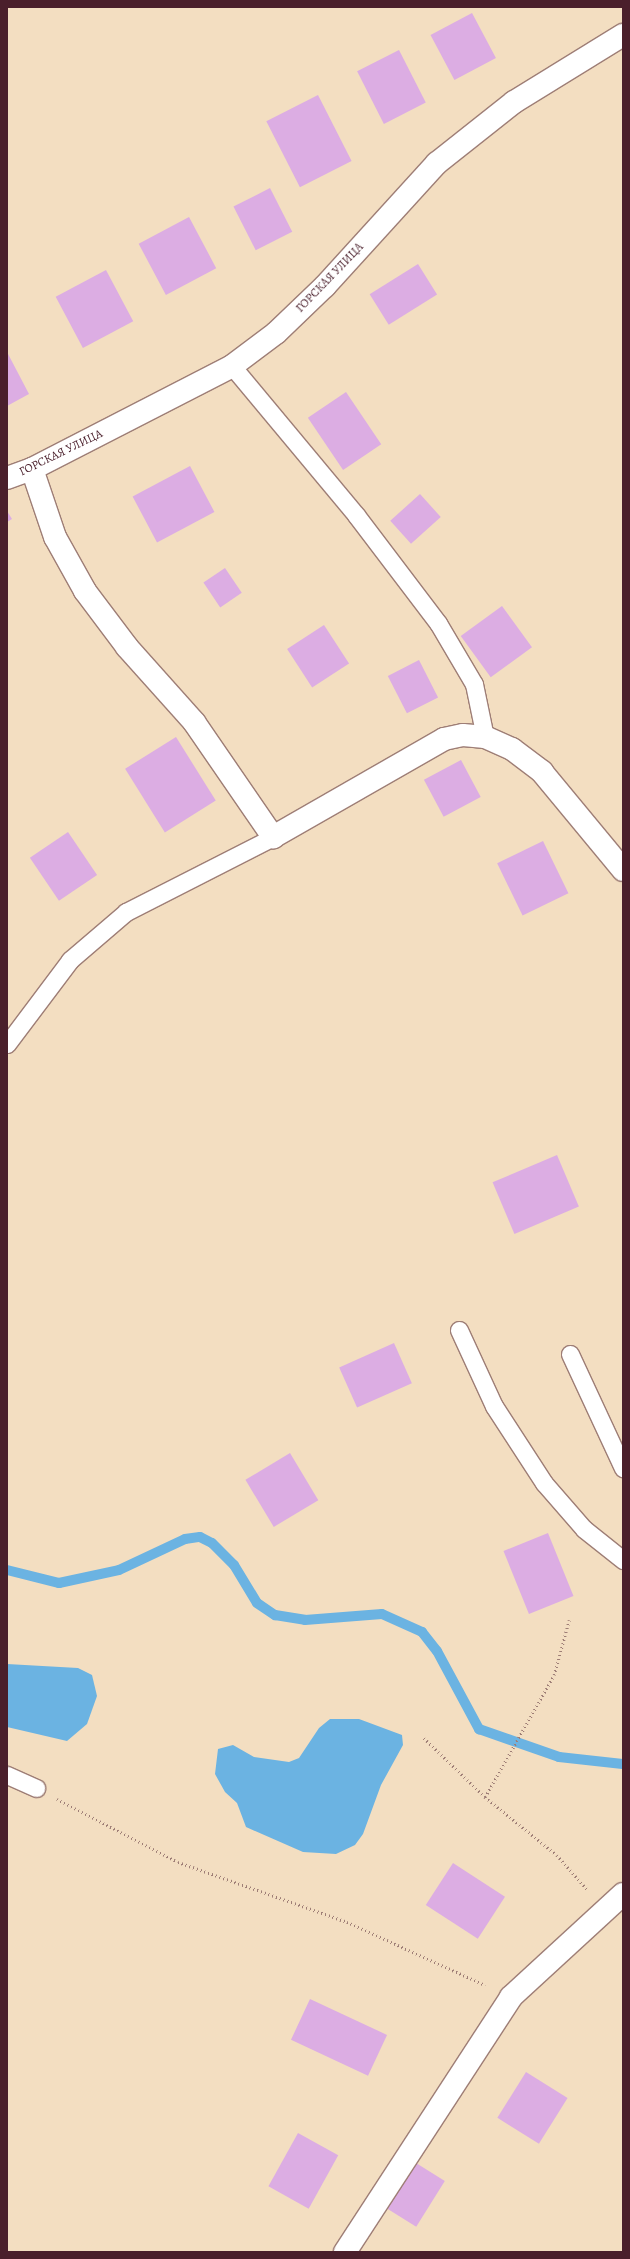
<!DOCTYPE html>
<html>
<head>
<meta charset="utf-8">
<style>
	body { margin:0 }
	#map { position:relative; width:630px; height:2259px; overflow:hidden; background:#f3dec1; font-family:Alegreya,serif }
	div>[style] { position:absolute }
	.water>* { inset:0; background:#6bb3e2 }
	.stream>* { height:10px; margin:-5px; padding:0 5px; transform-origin:5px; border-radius:5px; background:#6bb3e2 }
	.building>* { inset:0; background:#dcade3; transform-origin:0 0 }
	.path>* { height:2.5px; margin-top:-1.25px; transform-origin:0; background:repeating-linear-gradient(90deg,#9e7e76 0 1px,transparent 0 4px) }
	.roads { filter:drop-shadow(1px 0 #9e7e76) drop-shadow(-1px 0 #9e7e76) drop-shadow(0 1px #9e7e76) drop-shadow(0 -1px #9e7e76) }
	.lane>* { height:17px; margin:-8.5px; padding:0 8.5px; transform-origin:8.5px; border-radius:8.5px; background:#fff }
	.street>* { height:22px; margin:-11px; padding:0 11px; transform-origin:11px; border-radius:11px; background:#fff }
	span { translate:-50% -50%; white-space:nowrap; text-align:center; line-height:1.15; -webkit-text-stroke:3.5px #fff; paint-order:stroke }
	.street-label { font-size:12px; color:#4a1f2b }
	.frame { position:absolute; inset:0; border:8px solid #4a1f2b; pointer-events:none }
</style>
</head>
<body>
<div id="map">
	<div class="water">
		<div style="clip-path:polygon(7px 1664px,78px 1668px,92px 1675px,97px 1696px,87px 1724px,67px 1741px,7px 1727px)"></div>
		<div style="clip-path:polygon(330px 1719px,359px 1719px,402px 1735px,403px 1745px,381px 1785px,363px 1834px,355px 1845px,336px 1854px,303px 1852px,246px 1827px,237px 1803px,225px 1792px,215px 1774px,218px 1749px,233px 1745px,254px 1757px,289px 1762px,299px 1758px,319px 1728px)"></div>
	</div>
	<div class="stream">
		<div style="left:7px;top:1570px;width:54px;rotate:14deg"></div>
		<div style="left:59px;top:1583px;width:61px;rotate:-12.2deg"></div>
		<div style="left:119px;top:1570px;width:73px;rotate:-25.2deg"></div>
		<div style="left:185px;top:1539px;width:15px;rotate:-8deg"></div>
		<div style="left:200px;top:1537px;width:13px;rotate:27deg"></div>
		<div style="left:212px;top:1543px;width:31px;rotate:45deg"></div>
		<div style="left:234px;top:1565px;width:44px;rotate:58.8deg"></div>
		<div style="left:257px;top:1603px;width:22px;rotate:34deg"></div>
		<div style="left:275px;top:1615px;width:30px;rotate:9deg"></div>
		<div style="left:305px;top:1620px;width:77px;rotate:-4.5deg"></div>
		<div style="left:382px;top:1614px;width:44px;rotate:24.2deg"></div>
		<div style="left:422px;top:1632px;width:24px;rotate:52deg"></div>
		<div style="left:437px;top:1651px;width:89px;rotate:61.7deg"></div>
		<div style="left:479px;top:1729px;width:85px;rotate:19.3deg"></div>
		<div style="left:559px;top:1757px;width:64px;rotate:6.2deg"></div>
	</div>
	<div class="building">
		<div style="left:472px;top:13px;width:51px;height:47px;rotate:62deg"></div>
		<div style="left:399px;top:50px;width:59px;height:47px;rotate:63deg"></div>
		<div style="left:318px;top:95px;width:74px;height:58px;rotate:63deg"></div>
		<div style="left:270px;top:188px;width:49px;height:41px;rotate:63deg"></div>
		<div style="left:189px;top:217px;width:58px;height:57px;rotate:62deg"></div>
		<div style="left:418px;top:264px;width:36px;height:57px;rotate:58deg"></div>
		<div style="left:106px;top:270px;width:58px;height:57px;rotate:62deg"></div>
		<div style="clip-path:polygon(7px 352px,29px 394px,7px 406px)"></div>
		<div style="left:346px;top:392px;width:63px;height:46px;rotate:56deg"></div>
		<div style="left:190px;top:466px;width:52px;height:65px;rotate:62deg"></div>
		<div style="left:420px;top:494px;width:31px;height:40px;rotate:48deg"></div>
		<div style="clip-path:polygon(7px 511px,12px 519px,7px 522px)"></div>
		<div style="left:225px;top:568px;width:30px;height:26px;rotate:56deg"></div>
		<div style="left:502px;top:606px;width:51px;height:51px;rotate:54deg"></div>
		<div style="left:324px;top:625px;width:46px;height:44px;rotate:57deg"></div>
		<div style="left:419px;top:660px;width:42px;height:35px;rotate:63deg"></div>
		<div style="left:176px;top:737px;width:75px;height:60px;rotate:58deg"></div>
		<div style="left:461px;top:760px;width:42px;height:42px;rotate:62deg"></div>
		<div style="left:68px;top:832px;width:52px;height:46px;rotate:56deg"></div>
		<div style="left:543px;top:841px;width:58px;height:51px;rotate:64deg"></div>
		<div style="left:557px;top:1155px;width:56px;height:70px;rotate:67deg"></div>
		<div style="left:394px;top:1343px;width:44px;height:60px;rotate:66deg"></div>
		<div style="left:290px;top:1453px;width:55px;height:52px;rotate:59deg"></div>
		<div style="left:548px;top:1533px;width:68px;height:48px;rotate:68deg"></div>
		<div style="left:453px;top:1863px;width:62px;height:50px;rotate:33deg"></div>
		<div style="left:310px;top:1999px;width:85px;height:45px;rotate:25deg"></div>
		<div style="left:526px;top:2072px;width:49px;height:54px;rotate:32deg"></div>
		<div style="left:298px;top:2133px;width:46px;height:61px;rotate:29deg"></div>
		<div style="left:416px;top:2163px;width:34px;height:54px;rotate:32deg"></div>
	</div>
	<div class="path">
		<div style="left:424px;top:1738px;width:85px;rotate:44deg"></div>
		<div style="left:485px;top:1797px;width:92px;rotate:38.9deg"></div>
		<div style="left:557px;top:1855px;width:45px;rotate:48.6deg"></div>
		<div style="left:485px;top:1797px;width:140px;rotate:-60.5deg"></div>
		<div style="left:554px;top:1675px;width:57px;rotate:-74.7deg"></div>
		<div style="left:57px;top:1799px;width:136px;rotate:27.5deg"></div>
		<div style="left:178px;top:1862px;width:179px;rotate:19.5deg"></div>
		<div style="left:347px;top:1922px;width:152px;rotate:24.5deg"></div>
	</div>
	<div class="roads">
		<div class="lane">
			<div style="left:232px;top:366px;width:194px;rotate:50.2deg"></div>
			<div style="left:356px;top:515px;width:136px;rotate:52.8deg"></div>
			<div style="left:438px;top:623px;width:71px;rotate:59.5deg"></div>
			<div style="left:474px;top:684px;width:54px;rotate:78.3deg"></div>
			<div style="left:7px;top:1044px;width:105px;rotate:-53.1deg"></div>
			<div style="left:70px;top:960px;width:74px;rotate:-40.6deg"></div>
			<div style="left:126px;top:912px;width:165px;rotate:-27deg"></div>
			<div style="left:459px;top:1330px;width:84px;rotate:65.3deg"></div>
			<div style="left:494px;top:1406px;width:92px;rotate:57deg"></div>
			<div style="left:544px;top:1483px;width:61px;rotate:49deg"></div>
			<div style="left:584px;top:1529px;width:50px;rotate:38.5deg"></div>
			<div style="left:570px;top:1354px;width:126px;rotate:65.1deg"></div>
			<div style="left:7px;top:1775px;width:32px;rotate:24deg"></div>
		</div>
		<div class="street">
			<div style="left:32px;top:469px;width:72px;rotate:71.3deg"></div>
			<div style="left:55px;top:537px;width:62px;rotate:60.9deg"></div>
			<div style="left:85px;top:591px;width:70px;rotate:53.1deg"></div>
			<div style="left:127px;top:647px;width:101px;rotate:48.2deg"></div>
			<div style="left:194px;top:722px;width:140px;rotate:55.5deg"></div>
			<div style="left:273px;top:837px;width:197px;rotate:-29.8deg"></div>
			<div style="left:444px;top:739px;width:19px;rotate:-12deg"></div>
			<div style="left:463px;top:735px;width:22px;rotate:5deg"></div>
			<div style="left:485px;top:737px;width:30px;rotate:24deg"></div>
			<div style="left:512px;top:749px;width:38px;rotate:37deg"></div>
			<div style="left:542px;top:772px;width:127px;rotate:50.4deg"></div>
			<div style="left:7px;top:478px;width:27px;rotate:-20deg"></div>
			<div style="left:32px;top:469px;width:225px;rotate:-27.2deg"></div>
			<div style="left:232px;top:366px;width:55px;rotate:-36.9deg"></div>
			<div style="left:276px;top:333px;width:68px;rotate:-43.8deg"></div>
			<div style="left:325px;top:286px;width:166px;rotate:-47.7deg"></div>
			<div style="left:437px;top:163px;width:98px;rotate:-38.4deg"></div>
			<div style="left:514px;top:102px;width:128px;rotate:-31.6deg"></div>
			<div style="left:345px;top:2252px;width:304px;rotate:-56.9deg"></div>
			<div style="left:511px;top:1997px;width:152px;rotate:-42.6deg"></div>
		</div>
	</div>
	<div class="street-label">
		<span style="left:330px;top:278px;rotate:-46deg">ГОРСКАЯ УЛИЦА</span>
		<span style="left:61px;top:453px;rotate:-26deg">ГОРСКАЯ УЛИЦА</span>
	</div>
	<div class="frame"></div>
</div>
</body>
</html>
